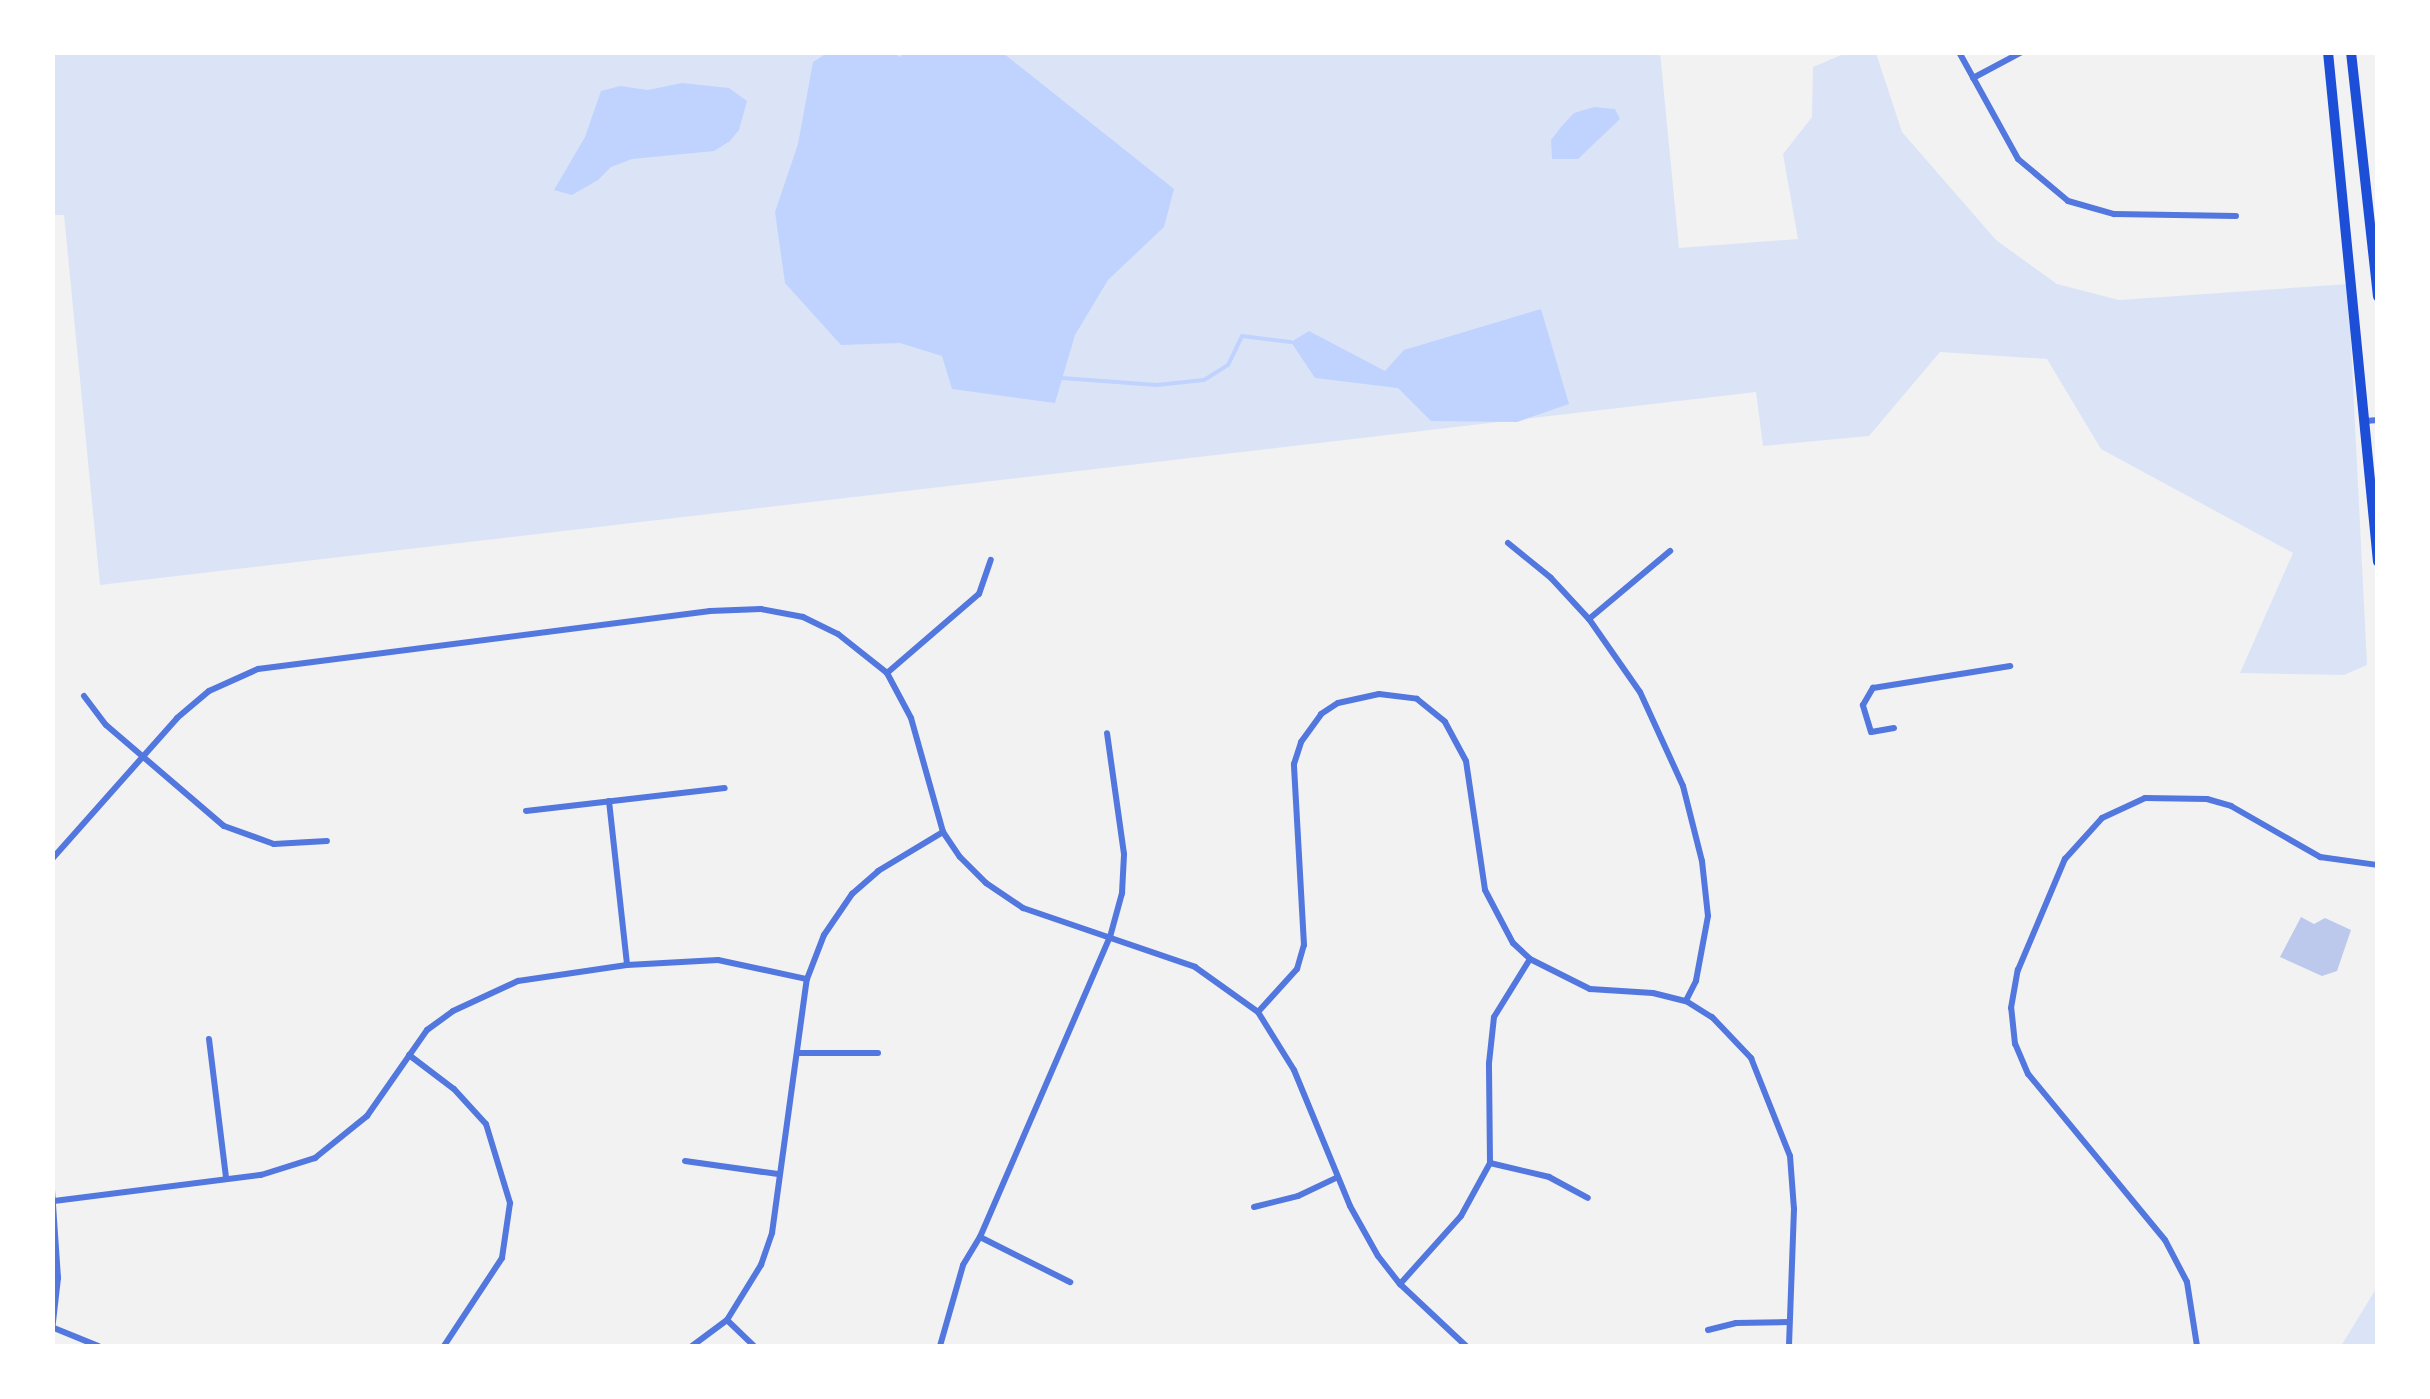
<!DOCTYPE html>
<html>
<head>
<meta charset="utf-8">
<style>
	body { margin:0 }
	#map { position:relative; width:2430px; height:1399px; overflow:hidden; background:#f2f2f2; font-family:Jost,sans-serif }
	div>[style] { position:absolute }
	.green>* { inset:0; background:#dbe4f7 }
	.water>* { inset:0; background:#bfd3fe }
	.stream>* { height:4px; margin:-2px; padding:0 2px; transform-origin:2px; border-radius:2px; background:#bfd3fe }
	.building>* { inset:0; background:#bdc9ec }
	.minor>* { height:6px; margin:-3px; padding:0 3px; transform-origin:3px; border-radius:3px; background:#5277de }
	.primary>* { height:10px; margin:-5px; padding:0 5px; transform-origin:5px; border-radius:5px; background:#1d4ed8 }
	span { translate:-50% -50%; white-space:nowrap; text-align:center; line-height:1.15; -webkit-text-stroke:8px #fff; paint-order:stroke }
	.frame { position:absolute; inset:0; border:55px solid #fff; pointer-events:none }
</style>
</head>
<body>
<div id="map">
	<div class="green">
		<div style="clip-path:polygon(1660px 52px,1679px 248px,1798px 239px,1783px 154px,1812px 117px,1813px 67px,1846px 53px,1876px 53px,1902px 132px,1996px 240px,2057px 284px,2119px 300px,2348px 284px,2367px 665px,2344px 675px,2240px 673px,2293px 553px,2101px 449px,2047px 359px,1940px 352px,1869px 436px,1763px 446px,1756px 392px,100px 585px,64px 215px,53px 215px,53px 53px)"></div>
		<div style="clip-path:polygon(2377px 1287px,2377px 1346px,2341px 1346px)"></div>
	</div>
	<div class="water">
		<div style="clip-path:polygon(903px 53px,1003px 53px,1174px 189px,1164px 227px,1108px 280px,1075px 335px,1055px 403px,952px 389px,942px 356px,900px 343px,841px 345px,785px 283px,775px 212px,798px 144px,813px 62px,827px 53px,894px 53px,900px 57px)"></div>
		<div style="clip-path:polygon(682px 83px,729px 88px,747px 101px,739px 130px,730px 141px,714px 151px,632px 159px,611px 167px,598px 180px,572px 195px,554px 190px,585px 137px,601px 91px,620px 86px,648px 90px)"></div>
		<div style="clip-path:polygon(1594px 107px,1615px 109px,1620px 119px,1578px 159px,1552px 159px,1551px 140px,1561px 127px,1574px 113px)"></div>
		<div style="clip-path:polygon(1541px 309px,1569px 404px,1517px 422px,1431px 421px,1398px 388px,1315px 378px,1291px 342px,1309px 331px,1385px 371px,1404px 350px)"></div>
	</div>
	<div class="stream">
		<div style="left:1062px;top:378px;width:95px;rotate:4.2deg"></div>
		<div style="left:1157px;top:385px;width:47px;rotate:-6.1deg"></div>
		<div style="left:1204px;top:380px;width:28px;rotate:-32deg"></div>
		<div style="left:1228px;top:365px;width:32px;rotate:-64deg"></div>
		<div style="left:1242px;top:336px;width:49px;rotate:7deg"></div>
	</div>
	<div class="building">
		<div style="clip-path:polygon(2301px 917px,2314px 924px,2325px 918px,2351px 930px,2337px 971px,2322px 976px,2280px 957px)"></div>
	</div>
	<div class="minor">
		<div style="left:1959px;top:52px;width:122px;rotate:61.1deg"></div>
		<div style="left:2018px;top:159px;width:65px;rotate:40deg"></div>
		<div style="left:2068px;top:201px;width:48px;rotate:15.8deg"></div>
		<div style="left:2114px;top:214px;width:122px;rotate:0.9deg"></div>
		<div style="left:1973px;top:78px;width:55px;rotate:-28deg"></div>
		<div style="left:2365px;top:421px;width:13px;rotate:-4deg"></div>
		<div style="left:1508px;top:543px;width:55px;rotate:39.1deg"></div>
		<div style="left:1551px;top:578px;width:56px;rotate:47.2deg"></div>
		<div style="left:1589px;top:619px;width:89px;rotate:55.1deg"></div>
		<div style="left:1640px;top:692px;width:103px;rotate:65.4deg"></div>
		<div style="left:1683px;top:786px;width:77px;rotate:75.8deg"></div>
		<div style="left:1702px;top:861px;width:55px;rotate:83.8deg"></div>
		<div style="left:1708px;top:916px;width:66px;rotate:100.5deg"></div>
		<div style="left:1696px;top:981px;width:22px;rotate:117deg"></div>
		<div style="left:1589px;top:619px;width:106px;rotate:-40deg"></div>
		<div style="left:887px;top:673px;width:121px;rotate:-40.7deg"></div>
		<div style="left:979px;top:594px;width:36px;rotate:-71deg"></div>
		<div style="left:84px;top:696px;width:36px;rotate:53deg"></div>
		<div style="left:106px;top:725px;width:155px;rotate:40.6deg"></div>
		<div style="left:224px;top:826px;width:53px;rotate:19.8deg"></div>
		<div style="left:274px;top:844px;width:53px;rotate:-3.2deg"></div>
		<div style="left:1894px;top:728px;width:23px;rotate:170deg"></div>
		<div style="left:1871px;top:732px;width:28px;rotate:-107deg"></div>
		<div style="left:1863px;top:705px;width:20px;rotate:-60deg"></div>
		<div style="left:1873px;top:688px;width:139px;rotate:-9.1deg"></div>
		<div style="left:609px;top:801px;width:165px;rotate:83.7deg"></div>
		<div style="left:526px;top:811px;width:200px;rotate:-6.6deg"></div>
		<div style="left:52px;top:859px;width:188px;rotate:-48.4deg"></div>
		<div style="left:177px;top:718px;width:42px;rotate:-40.2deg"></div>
		<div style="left:209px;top:691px;width:54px;rotate:-24.2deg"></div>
		<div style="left:258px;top:669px;width:456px;rotate:-7.3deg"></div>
		<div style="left:710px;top:611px;width:51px;rotate:-2.2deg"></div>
		<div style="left:761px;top:609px;width:43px;rotate:10.8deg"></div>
		<div style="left:803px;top:617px;width:39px;rotate:26deg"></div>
		<div style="left:838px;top:634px;width:63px;rotate:38.5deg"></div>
		<div style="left:887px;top:673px;width:51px;rotate:61.9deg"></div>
		<div style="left:911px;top:718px;width:118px;rotate:74.3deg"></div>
		<div style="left:943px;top:832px;width:30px;rotate:56deg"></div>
		<div style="left:960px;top:857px;width:37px;rotate:45deg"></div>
		<div style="left:986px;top:883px;width:45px;rotate:34deg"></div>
		<div style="left:1023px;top:908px;width:182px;rotate:18.9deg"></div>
		<div style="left:1195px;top:967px;width:77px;rotate:35.5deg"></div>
		<div style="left:1258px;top:1012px;width:68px;rotate:58.2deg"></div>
		<div style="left:1294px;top:1070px;width:147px;rotate:67.6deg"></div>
		<div style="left:1350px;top:1206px;width:57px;rotate:60.8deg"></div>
		<div style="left:1378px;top:1256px;width:36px;rotate:52deg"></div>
		<div style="left:1400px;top:1284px;width:91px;rotate:43.2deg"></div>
		<div style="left:1258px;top:1012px;width:58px;rotate:-47.8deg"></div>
		<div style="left:1297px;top:969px;width:25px;rotate:-74deg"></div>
		<div style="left:1304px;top:945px;width:181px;rotate:-93.2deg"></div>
		<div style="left:1294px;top:764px;width:23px;rotate:-72deg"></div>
		<div style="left:1301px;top:742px;width:34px;rotate:-54deg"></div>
		<div style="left:1321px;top:714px;width:20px;rotate:-33deg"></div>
		<div style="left:1338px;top:703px;width:42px;rotate:-12.4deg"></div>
		<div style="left:1379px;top:694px;width:38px;rotate:7deg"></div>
		<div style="left:1417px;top:699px;width:36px;rotate:39deg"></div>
		<div style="left:1445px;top:722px;width:44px;rotate:61.7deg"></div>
		<div style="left:1466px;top:761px;width:130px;rotate:81.6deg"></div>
		<div style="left:1485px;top:890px;width:60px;rotate:62.2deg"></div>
		<div style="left:1513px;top:943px;width:23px;rotate:43deg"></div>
		<div style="left:1530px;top:959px;width:67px;rotate:26.6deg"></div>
		<div style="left:1590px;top:989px;width:63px;rotate:3.6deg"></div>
		<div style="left:1653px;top:993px;width:34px;rotate:14deg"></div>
		<div style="left:1686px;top:1001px;width:31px;rotate:32deg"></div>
		<div style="left:1712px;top:1017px;width:57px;rotate:46.4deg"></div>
		<div style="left:1751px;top:1058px;width:105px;rotate:68.3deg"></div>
		<div style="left:1790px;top:1156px;width:53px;rotate:85.7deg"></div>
		<div style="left:1794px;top:1209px;width:137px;rotate:92.1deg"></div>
		<div style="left:209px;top:1039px;width:140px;rotate:83deg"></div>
		<div style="left:798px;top:1053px;width:80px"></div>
		<div style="left:409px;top:1055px;width:56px;rotate:37.1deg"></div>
		<div style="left:454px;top:1089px;width:47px;rotate:47.6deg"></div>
		<div style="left:486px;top:1124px;width:83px;rotate:73.1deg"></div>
		<div style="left:510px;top:1203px;width:56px;rotate:98.3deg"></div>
		<div style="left:502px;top:1258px;width:105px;rotate:123.4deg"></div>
		<div style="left:685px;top:1161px;width:94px;rotate:8deg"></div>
		<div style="left:1490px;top:1163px;width:61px;rotate:13.3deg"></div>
		<div style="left:1549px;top:1177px;width:44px;rotate:28.3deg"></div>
		<div style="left:52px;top:1190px;width:88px;rotate:86.1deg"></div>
		<div style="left:58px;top:1278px;width:53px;rotate:96.5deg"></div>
		<div style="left:54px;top:1201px;width:209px;rotate:-7.2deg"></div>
		<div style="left:261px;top:1175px;width:57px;rotate:-17.5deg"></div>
		<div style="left:315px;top:1158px;width:67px;rotate:-38.9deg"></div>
		<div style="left:367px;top:1116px;width:105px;rotate:-55.1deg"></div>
		<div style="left:427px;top:1030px;width:32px;rotate:-36deg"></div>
		<div style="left:453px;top:1011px;width:72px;rotate:-24.8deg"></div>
		<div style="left:518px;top:981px;width:110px;rotate:-8.4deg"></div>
		<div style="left:627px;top:965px;width:91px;rotate:-3.1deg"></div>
		<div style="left:718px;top:960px;width:91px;rotate:12.1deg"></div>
		<div style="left:1254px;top:1207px;width:45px;rotate:-14deg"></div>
		<div style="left:1298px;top:1196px;width:44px;rotate:-25.4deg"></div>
		<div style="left:980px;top:1237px;width:101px;rotate:26.6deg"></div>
		<div style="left:1400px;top:1284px;width:91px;rotate:-48.1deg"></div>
		<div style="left:1461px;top:1216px;width:60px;rotate:-61.3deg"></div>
		<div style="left:1490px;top:1163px;width:100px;rotate:-90.6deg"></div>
		<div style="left:1489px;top:1063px;width:46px;rotate:-83.8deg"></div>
		<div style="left:1494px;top:1017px;width:68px;rotate:-58.2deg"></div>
		<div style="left:727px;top:1320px;width:37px;rotate:44deg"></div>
		<div style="left:54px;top:1328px;width:48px;rotate:22.2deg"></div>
		<div style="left:1708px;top:1330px;width:29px;rotate:-14deg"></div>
		<div style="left:1736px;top:1323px;width:53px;rotate:-1.1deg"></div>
		<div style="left:692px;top:1346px;width:44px;rotate:-36.6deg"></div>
		<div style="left:727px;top:1320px;width:65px;rotate:-58.3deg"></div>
		<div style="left:761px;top:1265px;width:34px;rotate:-71deg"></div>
		<div style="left:772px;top:1233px;width:256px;rotate:-82.2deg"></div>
		<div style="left:807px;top:979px;width:47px;rotate:-68.9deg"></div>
		<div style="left:824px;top:935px;width:50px;rotate:-55.7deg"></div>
		<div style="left:852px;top:894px;width:35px;rotate:-41deg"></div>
		<div style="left:878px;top:871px;width:76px;rotate:-31deg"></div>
		<div style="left:940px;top:1346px;width:84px;rotate:-74.1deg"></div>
		<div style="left:963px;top:1265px;width:33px;rotate:-59deg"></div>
		<div style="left:980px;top:1237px;width:327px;rotate:-66.6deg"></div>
		<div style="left:1110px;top:937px;width:46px;rotate:-74.7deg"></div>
		<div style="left:1122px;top:893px;width:39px;rotate:-87deg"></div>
		<div style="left:1124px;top:854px;width:122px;rotate:-98deg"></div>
		<div style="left:2197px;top:1346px;width:65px;rotate:-98.9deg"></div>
		<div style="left:2187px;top:1282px;width:47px;rotate:-117.6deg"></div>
		<div style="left:2165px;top:1240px;width:215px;rotate:-129.5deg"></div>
		<div style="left:2028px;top:1074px;width:33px;rotate:-113deg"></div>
		<div style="left:2015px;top:1044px;width:36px;rotate:-96deg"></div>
		<div style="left:2011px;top:1008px;width:39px;rotate:-80deg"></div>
		<div style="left:2018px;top:970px;width:121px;rotate:-67.1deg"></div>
		<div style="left:2065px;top:859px;width:55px;rotate:-47.9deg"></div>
		<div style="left:2102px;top:818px;width:47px;rotate:-24.9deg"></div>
		<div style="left:2145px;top:798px;width:62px;rotate:0.9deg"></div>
		<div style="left:2207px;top:799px;width:25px;rotate:16deg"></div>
		<div style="left:2231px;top:806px;width:103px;rotate:29.8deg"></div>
		<div style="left:2320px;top:857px;width:59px;rotate:7.9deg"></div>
	</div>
	<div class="primary">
		<div style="left:2328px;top:52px;width:512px;rotate:84.4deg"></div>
		<div style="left:2351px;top:52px;width:246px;rotate:83.7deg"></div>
	</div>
	<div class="frame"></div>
</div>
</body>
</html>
